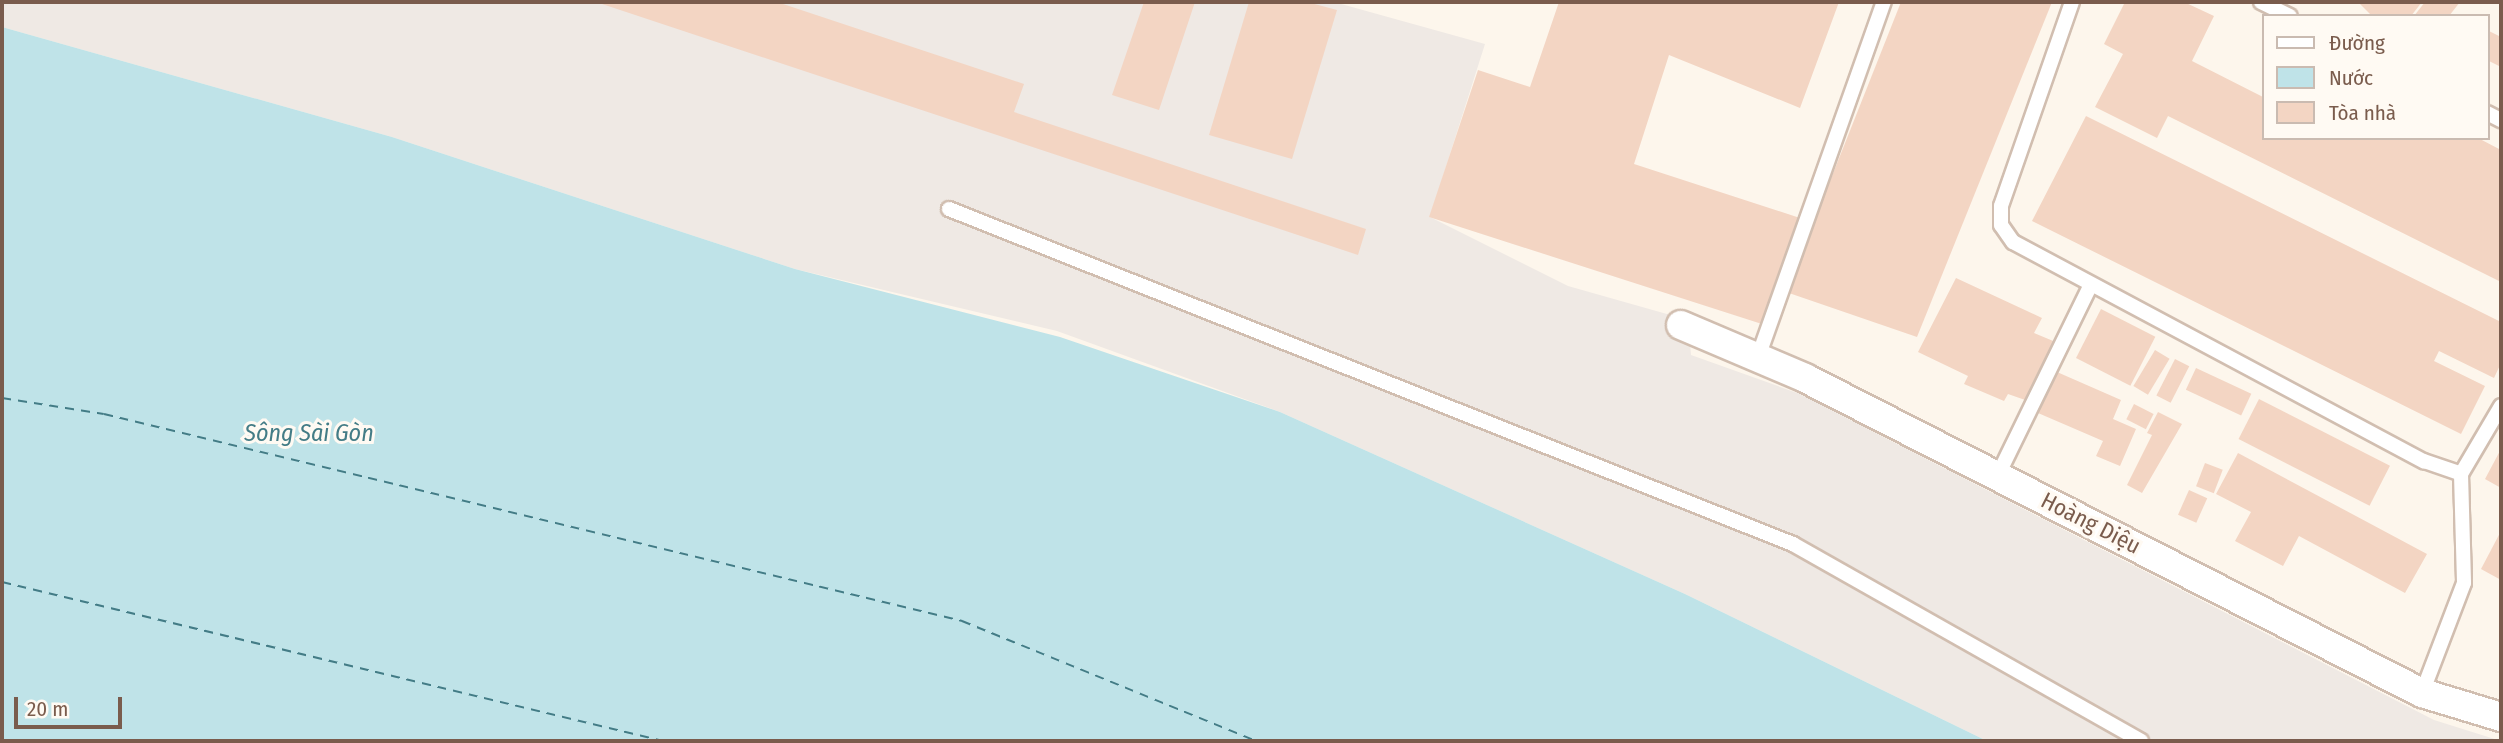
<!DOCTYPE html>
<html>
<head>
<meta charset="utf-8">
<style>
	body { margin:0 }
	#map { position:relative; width:2503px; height:743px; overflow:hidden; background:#fdf6ec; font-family:"Fira Sans Condensed",sans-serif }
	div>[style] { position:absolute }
	.industrial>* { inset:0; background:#efe9e4 }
	.water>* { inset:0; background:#bfe3e8 }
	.ferry>* { height:2px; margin-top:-1px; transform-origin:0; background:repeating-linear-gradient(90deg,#437c86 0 9px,transparent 0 16px) }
	.building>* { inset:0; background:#f3d5c3; transform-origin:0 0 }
	.roads { filter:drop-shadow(2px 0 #d1beb0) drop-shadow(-2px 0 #d1beb0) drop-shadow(0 2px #d1beb0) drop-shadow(0 -2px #d1beb0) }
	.service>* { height:14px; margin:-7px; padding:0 7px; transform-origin:7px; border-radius:7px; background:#fff }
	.minor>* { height:28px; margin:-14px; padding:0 14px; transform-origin:14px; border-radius:14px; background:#fff }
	span { translate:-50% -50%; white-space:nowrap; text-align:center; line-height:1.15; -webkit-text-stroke:6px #fffaf3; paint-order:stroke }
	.street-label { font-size:23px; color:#7a5c4d }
	.water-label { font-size:24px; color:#437c86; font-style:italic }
	.frame { position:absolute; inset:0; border:4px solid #7a5c4d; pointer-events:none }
	.legend { position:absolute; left:2262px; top:14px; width:228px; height:126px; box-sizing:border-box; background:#fffaf3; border:2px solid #cabbb1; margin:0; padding:9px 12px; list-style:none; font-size:21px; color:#7a5c4d }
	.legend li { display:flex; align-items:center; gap:14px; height:35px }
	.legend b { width:35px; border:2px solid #cabbb1 }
	.scale { position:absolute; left:14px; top:697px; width:108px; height:32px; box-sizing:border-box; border:4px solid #7a5c4d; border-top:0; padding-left:9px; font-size:21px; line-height:24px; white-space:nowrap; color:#7a5c4d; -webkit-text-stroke:5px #fffaf3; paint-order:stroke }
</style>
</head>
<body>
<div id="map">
	<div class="industrial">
		<div style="clip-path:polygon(2px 2px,1334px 2px,1485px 44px,1430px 217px,1568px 286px,1688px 320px,1691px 355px,1800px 394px,2434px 720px,2501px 741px,1987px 741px,1685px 594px,1280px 412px,1057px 331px,795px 269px,392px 137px,2px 27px)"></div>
	</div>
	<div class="water">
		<div style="clip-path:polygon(2px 27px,392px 137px,795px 269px,1060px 337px,1280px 412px,1685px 594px,1987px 741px,2px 741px)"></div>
	</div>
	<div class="ferry">
		<div style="left:2px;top:398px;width:103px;rotate:8.9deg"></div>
		<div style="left:104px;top:414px;width:883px;rotate:13.56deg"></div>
		<div style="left:962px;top:621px;width:318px;rotate:22.2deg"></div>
		<div style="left:2px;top:582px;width:680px;rotate:13.53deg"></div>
	</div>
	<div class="building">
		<div style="clip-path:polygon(596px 2px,777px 2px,1024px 84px,1014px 112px,1366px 229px,1358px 255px)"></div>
		<div style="clip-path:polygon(1144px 2px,1195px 2px,1159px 110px,1112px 95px)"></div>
		<div style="clip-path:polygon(1249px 2px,1307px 2px,1337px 10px,1292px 159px,1209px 135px)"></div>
		<div style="clip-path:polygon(1559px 2px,1839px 2px,1800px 108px,1669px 55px,1634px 164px,1800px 218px,1765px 325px,1429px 217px,1478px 70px,1530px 87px)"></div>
		<div style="clip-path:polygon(1901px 2px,2052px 2px,1917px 337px,1786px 292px)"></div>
		<div style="clip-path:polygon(2125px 2px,2184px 2px,2214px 16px,2192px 61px,2263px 97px,2263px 138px,2478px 138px,2501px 150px,2501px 282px,2168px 116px,2157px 138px,2095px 107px,2123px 54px,2104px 44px)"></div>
		<div style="clip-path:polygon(2358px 2px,2422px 2px,2411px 16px,2372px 16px)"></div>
		<div style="clip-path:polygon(2425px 2px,2460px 2px,2449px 16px,2414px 16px)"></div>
		<div style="clip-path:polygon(2487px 30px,2501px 37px,2501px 67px,2487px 60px)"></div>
		<div style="clip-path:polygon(2086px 116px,2501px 322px,2501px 363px,2494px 378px,2439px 351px,2434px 361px,2485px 386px,2461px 434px,2032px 221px)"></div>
		<div style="clip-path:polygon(1956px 278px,2042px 318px,2034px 333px,2058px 343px,2028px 401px,2008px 394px,2004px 401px,1964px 384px,1968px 376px,1918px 352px)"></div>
		<div style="left:2101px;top:309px;width:61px;height:55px;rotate:27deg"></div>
		<div style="left:2155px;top:350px;width:17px;height:42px;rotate:31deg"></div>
		<div style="left:2175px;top:359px;width:16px;height:41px;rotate:27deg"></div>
		<div style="left:2196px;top:368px;width:61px;height:24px;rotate:25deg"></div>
		<div style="clip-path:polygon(2057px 372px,2121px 400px,2113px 419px,2136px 429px,2120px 466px,2096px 456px,2103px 441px,2038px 413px)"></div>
		<div style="left:2259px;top:399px;width:147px;height:45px;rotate:27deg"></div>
		<div style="left:2134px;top:404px;width:22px;height:17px;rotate:27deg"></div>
		<div style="clip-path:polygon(2158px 412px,2182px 424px,2142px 493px,2127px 485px,2152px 435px,2147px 433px)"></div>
		<div style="clip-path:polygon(2501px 449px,2501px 488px,2485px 479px)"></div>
		<div style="clip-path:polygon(2238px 453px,2427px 554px,2405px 593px,2299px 536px,2283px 566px,2235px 541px,2251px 512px,2216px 494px)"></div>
		<div style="left:2205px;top:463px;width:19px;height:25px;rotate:21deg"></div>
		<div style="left:2189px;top:490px;width:20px;height:27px;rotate:24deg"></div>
		<div style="clip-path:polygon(2501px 531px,2501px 580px,2481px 569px)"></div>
	</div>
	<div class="roads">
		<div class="service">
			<div style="left:2072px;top:2px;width:216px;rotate:109.2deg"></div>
			<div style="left:2001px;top:206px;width:19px;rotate:90deg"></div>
			<div style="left:2001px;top:225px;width:21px;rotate:55deg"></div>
			<div style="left:2013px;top:242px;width:466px;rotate:28.1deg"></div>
			<div style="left:2424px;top:461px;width:39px;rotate:19deg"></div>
			<div style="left:2461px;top:474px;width:109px;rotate:88.4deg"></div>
			<div style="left:2464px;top:583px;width:118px;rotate:110.9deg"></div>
			<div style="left:2261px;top:2px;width:32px;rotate:26deg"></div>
			<div style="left:2487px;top:113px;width:16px;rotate:27deg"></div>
			<div style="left:949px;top:209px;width:908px;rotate:21.65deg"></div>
			<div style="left:1793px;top:544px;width:400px;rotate:29.5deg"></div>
			<div style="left:1757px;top:360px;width:380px;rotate:-70.5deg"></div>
			<div style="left:2461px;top:474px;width:79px;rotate:-59.5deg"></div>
			<div style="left:1998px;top:475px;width:212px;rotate:-64deg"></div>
		</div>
		<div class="minor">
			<div style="left:1681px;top:325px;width:135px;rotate:23.1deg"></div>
			<div style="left:1805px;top:378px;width:693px;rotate:27.05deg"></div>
			<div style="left:2422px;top:693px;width:83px;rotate:16.9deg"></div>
		</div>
	</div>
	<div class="street-label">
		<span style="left:2091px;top:523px;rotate:27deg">Hoàng Diệu</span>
	</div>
	<div class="water-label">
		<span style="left:309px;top:434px">Sông Sài Gòn</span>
	</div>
	<div class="frame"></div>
	<ul class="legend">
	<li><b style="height:9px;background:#fff"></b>Đường</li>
	<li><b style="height:19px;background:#bfe3e8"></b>Nước</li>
	<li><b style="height:19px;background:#f3d5c3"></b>Tòa nhà</li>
	</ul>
	<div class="scale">20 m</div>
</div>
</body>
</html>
